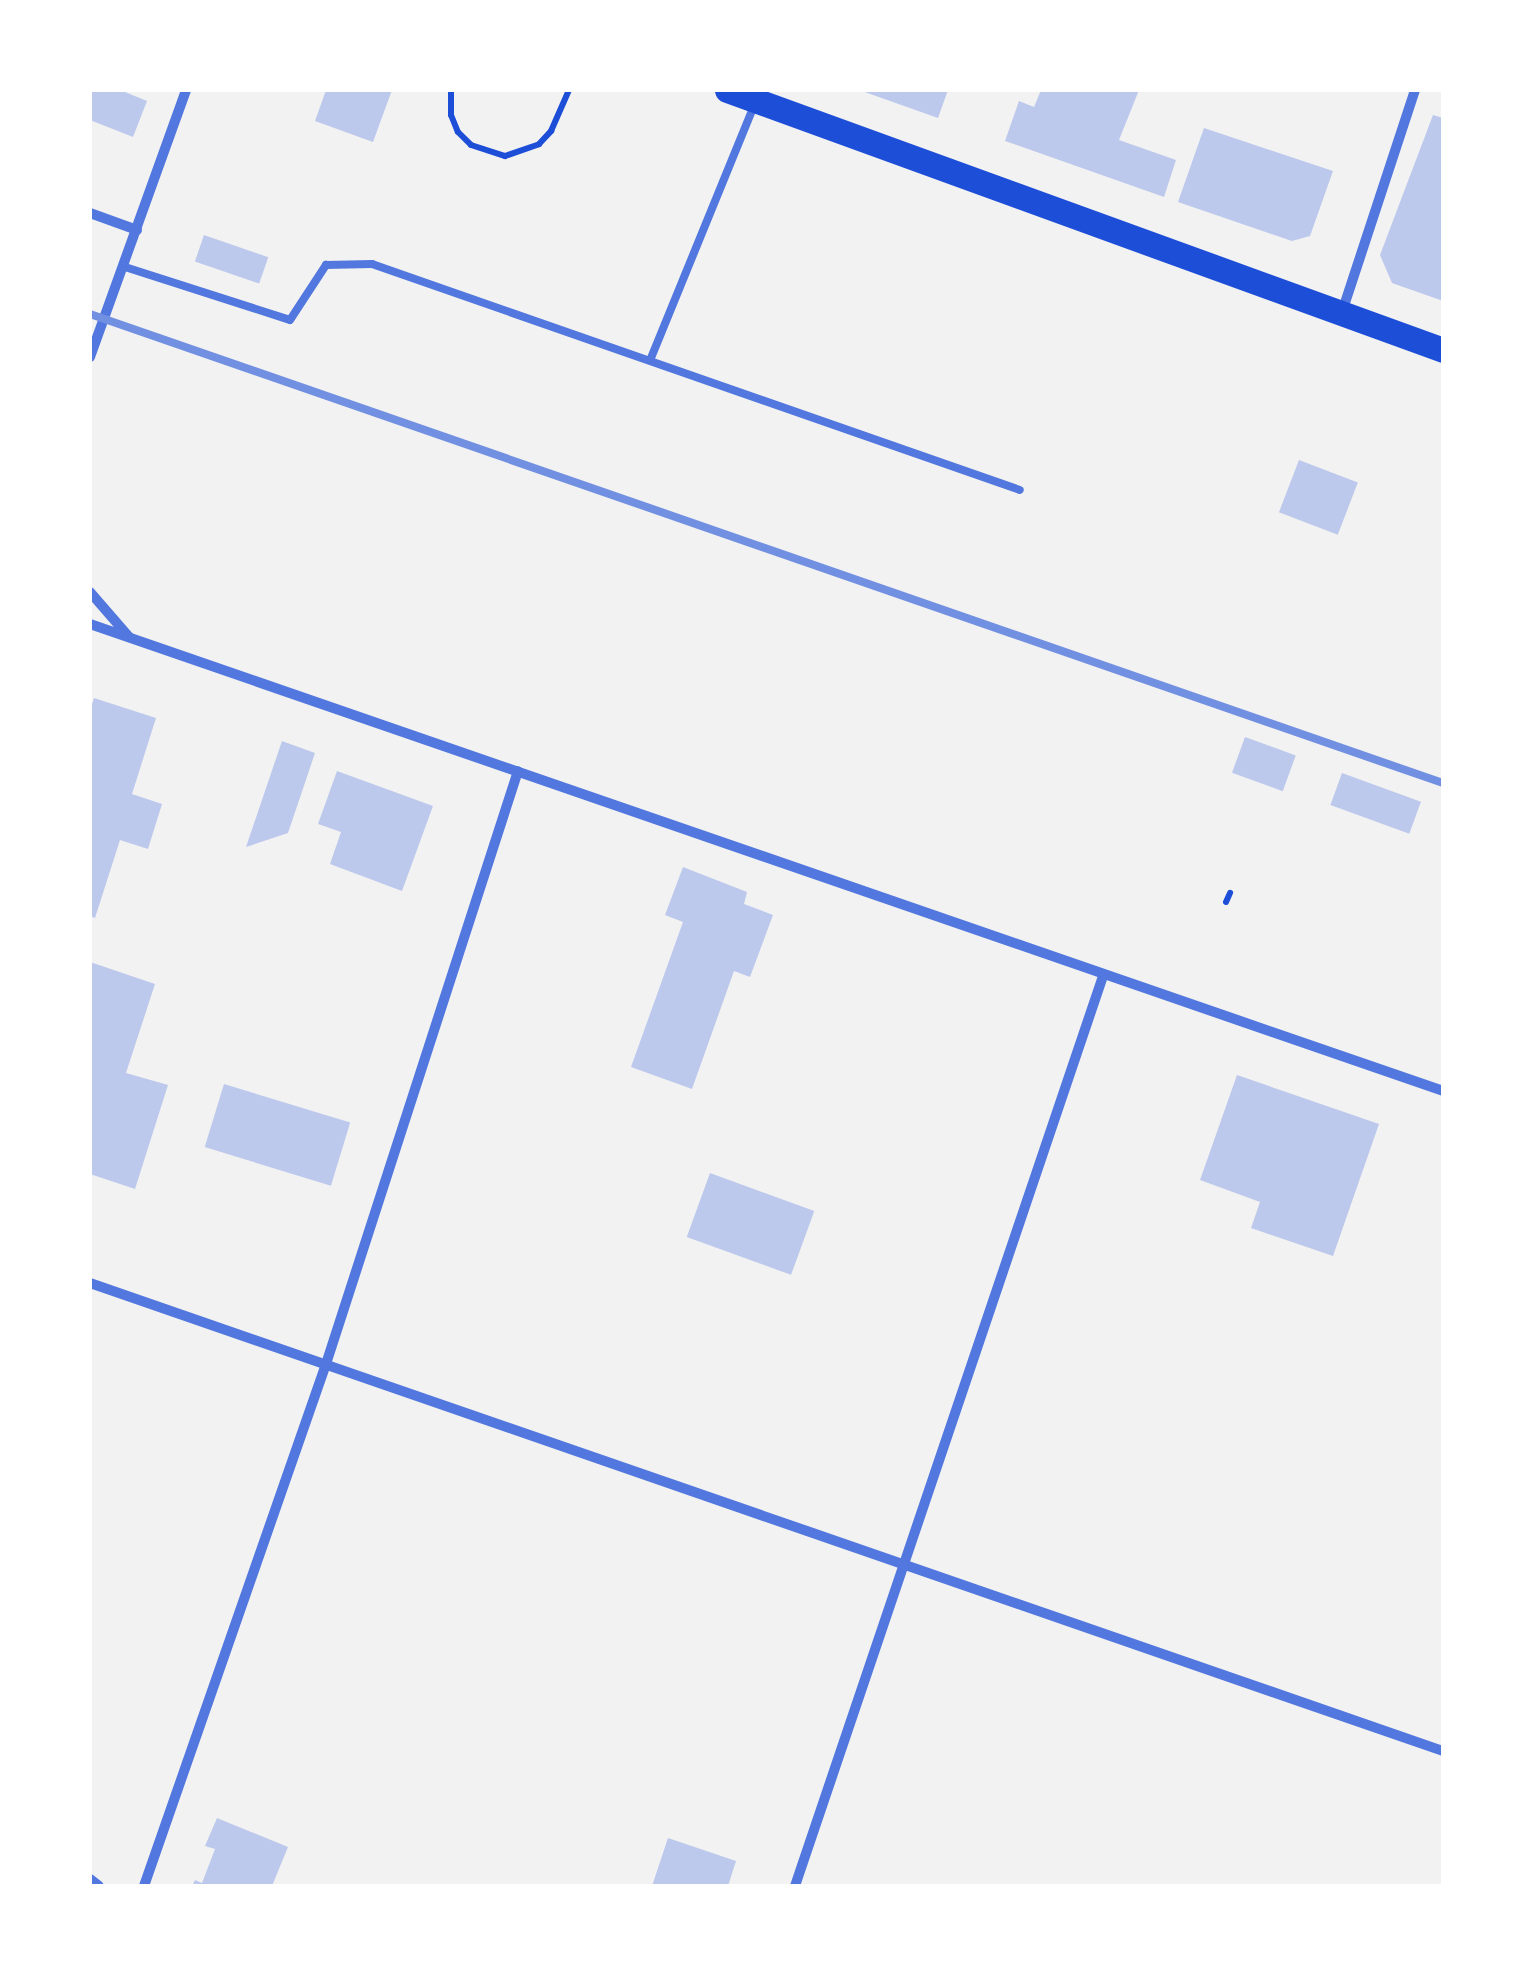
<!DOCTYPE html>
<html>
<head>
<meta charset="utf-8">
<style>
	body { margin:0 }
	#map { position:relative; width:1533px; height:1976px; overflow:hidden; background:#f2f2f2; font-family:"Fira Sans Condensed",sans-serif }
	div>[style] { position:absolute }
	.building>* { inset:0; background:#bdc9ec; transform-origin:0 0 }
	.path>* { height:6px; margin:-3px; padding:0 3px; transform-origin:3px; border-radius:3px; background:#1d4ed8 }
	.service>* { height:8px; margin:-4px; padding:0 4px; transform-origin:4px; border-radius:4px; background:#5277de }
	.minor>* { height:10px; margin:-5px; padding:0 5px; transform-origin:5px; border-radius:5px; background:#5277de }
	.trunk>* { height:25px; margin:-12.5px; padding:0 12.5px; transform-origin:12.5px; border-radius:12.5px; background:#1d4ed8 }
	.rail>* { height:8px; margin:-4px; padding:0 4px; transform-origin:4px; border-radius:4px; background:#7290e2 }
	span { translate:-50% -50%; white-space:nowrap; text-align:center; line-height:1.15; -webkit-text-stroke:9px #fff; paint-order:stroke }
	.frame { position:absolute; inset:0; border:92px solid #fff; pointer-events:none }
</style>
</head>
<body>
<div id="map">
	<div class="building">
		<div style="clip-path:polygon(90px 90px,120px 90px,147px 101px,133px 137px,90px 120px)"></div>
		<div style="clip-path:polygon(326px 90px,392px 90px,373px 142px,315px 121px)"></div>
		<div style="clip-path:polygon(859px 90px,948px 90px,938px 118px)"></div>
		<div style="clip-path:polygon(1041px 90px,1139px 90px,1119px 140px,1176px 160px,1164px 197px,1005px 141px,1019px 101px,1034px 107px)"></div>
		<div style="clip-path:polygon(1433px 115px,1443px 118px,1443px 301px,1392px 283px,1380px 255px)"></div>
		<div style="clip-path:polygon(1204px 128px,1333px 171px,1310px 236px,1292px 241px,1178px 202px)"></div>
		<div style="left:204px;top:235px;width:68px;height:28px;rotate:19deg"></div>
		<div style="left:1299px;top:460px;width:63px;height:56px;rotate:21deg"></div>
		<div style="clip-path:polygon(94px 698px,156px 718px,132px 794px,162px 804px,148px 849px,120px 840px,95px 918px,90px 916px,90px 710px)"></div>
		<div style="left:1245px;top:737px;width:54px;height:38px;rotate:20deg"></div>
		<div style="clip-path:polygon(282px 741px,315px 753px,288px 833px,246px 847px)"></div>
		<div style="clip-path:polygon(337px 771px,433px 806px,402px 891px,330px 864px,341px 832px,318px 824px)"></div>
		<div style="left:1342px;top:773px;width:84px;height:34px;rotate:20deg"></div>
		<div style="clip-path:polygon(683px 867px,747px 892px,744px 904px,773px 915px,750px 977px,734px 971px,692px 1089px,631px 1067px,683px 922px,665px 915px)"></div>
		<div style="clip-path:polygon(90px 962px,155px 984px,126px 1073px,168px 1085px,135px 1189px,90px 1174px)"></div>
		<div style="clip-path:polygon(1237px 1075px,1379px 1124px,1333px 1256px,1251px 1228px,1260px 1202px,1200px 1180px)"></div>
		<div style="left:224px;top:1084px;width:132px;height:66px;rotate:17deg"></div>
		<div style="left:710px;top:1173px;width:111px;height:68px;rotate:20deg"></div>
		<div style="clip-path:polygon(217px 1818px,288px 1847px,272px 1886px,192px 1886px,195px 1880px,202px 1883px,215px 1849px,205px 1846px)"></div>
		<div style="clip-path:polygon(668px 1838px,736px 1861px,728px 1886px,652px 1886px)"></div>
	</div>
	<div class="path">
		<div style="left:451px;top:90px;width:25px;rotate:90deg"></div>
		<div style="left:451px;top:115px;width:18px;rotate:68deg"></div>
		<div style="left:458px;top:132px;width:18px;rotate:45deg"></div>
		<div style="left:471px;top:145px;width:36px;rotate:18deg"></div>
		<div style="left:505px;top:156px;width:36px;rotate:-19deg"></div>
		<div style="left:539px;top:144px;width:18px;rotate:-47deg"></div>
		<div style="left:551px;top:131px;width:45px;rotate:-66.3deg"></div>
		<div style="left:1226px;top:902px;width:10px;rotate:-66deg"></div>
	</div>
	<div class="service">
		<div style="left:125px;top:267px;width:173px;rotate:17.8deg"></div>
		<div style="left:290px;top:320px;width:66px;rotate:-56.8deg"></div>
		<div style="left:326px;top:265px;width:46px;rotate:-1.2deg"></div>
		<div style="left:372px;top:264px;width:686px;rotate:19.23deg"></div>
		<div style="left:651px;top:358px;width:273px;rotate:-67.8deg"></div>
	</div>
	<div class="minor">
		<div style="left:90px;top:213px;width:50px;rotate:19.9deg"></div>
		<div style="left:1342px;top:312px;width:234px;rotate:-71.8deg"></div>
		<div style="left:90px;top:357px;width:284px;rotate:-70.2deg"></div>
		<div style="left:90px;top:592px;width:60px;rotate:49.1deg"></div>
		<div style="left:90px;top:624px;width:1431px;rotate:19.04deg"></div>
		<div style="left:90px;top:1283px;width:1432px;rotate:19.08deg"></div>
		<div style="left:90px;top:1879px;width:11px;rotate:38deg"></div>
		<div style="left:144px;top:1886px;width:553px;rotate:-70.78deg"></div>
		<div style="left:326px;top:1364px;width:623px;rotate:-72.06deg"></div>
		<div style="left:795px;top:1886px;width:961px;rotate:-71.3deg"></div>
	</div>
	<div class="trunk">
		<div style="left:727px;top:90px;width:762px;rotate:19.96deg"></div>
	</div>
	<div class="rail">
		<div style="left:90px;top:314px;width:1432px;rotate:19.12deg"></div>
	</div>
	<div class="frame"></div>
</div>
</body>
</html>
